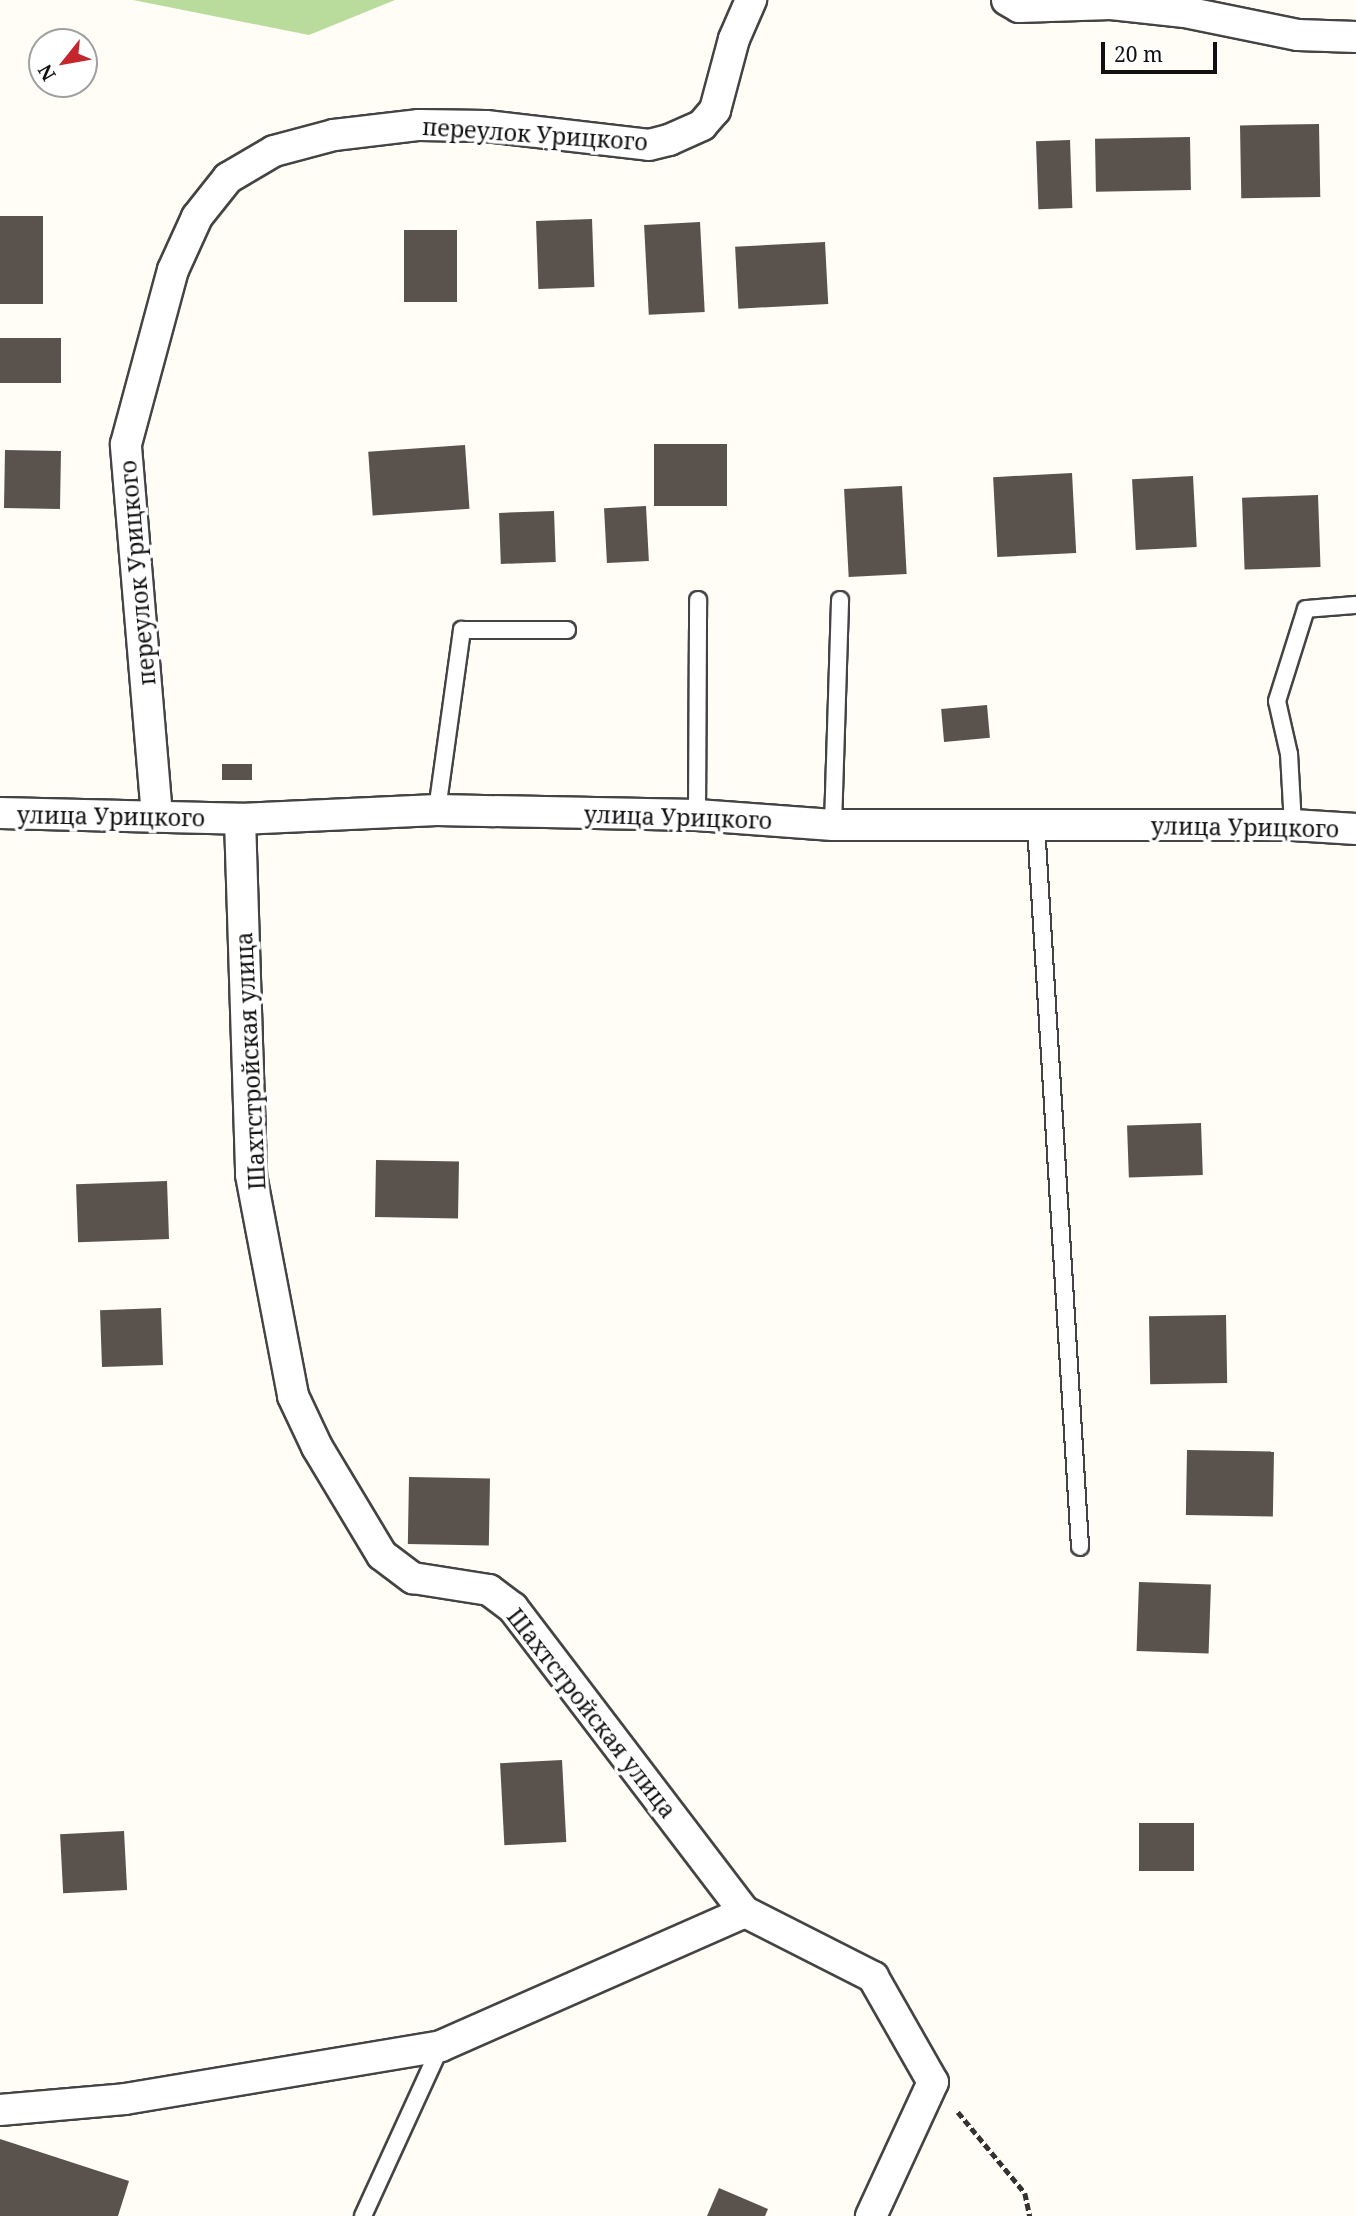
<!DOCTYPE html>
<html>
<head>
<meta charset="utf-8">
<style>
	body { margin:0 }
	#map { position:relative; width:1356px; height:2216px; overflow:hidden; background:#fffdf5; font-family:"Noto Serif",serif }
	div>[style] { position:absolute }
	.forest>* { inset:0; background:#b9dc9c }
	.building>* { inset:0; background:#5a524d; transform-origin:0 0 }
	.path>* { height:4.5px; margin-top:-2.25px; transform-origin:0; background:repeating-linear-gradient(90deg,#333 0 7px,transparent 0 10.5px) }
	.roads { filter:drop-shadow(2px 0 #444) drop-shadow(-2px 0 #444) drop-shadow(0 2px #444) drop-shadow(0 -2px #444) }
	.service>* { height:16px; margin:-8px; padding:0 8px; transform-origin:8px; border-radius:8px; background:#fff }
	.minor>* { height:30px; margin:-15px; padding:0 15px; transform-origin:15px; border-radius:15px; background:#fff }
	span { translate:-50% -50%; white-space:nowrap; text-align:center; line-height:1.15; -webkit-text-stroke:7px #fff; paint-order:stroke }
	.street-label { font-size:23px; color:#111 }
	.north { position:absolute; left:28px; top:28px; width:70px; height:70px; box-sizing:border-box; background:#fff; border:2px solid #a0a0a0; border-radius:50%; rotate:239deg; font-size:19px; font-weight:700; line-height:28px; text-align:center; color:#111 }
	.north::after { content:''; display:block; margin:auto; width:24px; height:32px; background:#c4262e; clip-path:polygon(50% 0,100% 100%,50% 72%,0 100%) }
	.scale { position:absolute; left:1101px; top:42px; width:116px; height:32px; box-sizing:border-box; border:4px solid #111; border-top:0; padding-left:9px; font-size:21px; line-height:24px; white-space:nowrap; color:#111; -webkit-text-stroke:5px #fff; paint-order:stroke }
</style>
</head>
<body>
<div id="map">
	<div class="forest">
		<div style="clip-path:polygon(133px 0,395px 0,309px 35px)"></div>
	</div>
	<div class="building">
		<div style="left:1319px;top:124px;width:73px;height:79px;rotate:89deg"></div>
		<div style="left:1190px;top:137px;width:53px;height:95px;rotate:89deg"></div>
		<div style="left:1070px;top:140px;width:68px;height:34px;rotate:88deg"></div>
		<div style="left:0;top:216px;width:43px;height:88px"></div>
		<div style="left:592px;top:219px;width:68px;height:56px;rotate:88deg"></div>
		<div style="left:700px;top:222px;width:90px;height:56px;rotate:87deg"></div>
		<div style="left:404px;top:230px;width:53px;height:72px"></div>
		<div style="left:825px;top:242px;width:62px;height:90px;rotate:87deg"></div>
		<div style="left:0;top:338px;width:61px;height:45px"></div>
		<div style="left:727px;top:444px;width:62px;height:73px;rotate:90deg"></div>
		<div style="left:465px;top:445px;width:64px;height:97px;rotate:86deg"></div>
		<div style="left:5px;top:450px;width:56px;height:58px;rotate:1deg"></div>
		<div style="left:1072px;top:473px;width:80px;height:79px;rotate:87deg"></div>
		<div style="left:1193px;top:476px;width:71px;height:61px;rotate:87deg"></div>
		<div style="left:902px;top:486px;width:88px;height:58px;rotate:87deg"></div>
		<div style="left:1318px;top:495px;width:72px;height:76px;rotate:88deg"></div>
		<div style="left:646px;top:506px;width:55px;height:42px;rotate:87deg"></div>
		<div style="left:554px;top:511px;width:51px;height:55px;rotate:88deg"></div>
		<div style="left:987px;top:705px;width:33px;height:46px;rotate:85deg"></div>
		<div style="left:222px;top:764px;width:30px;height:16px"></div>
		<div style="left:1201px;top:1123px;width:52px;height:74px;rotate:88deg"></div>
		<div style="left:376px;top:1160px;width:83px;height:57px;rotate:1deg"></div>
		<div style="left:167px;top:1181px;width:58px;height:91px;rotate:88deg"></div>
		<div style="left:161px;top:1308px;width:57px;height:61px;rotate:88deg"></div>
		<div style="left:1226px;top:1315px;width:68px;height:77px;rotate:89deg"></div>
		<div style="left:1187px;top:1450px;width:87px;height:65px;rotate:1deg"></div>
		<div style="left:409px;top:1477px;width:81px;height:67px;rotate:1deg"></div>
		<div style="left:1139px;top:1582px;width:72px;height:69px;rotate:2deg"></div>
		<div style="left:562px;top:1760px;width:82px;height:62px;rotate:87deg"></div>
		<div style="left:1194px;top:1823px;width:48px;height:55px;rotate:90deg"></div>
		<div style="left:124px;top:1831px;width:59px;height:64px;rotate:87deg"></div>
		<div style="clip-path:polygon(0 2139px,129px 2181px,118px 2216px,0 2216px)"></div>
		<div style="clip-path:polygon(719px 2188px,768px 2209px,765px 2216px,707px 2216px)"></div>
	</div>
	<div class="path">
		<div style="left:958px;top:2112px;width:105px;rotate:50.4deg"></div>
		<div style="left:1025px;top:2193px;width:24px;rotate:78deg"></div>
	</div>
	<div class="roads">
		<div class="service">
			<div style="left:437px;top:810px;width:182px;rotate:-82.1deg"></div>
			<div style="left:462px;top:630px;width:105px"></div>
			<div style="left:697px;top:815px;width:215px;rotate:-89.7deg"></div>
			<div style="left:833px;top:825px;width:225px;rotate:-88.2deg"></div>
			<div style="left:1036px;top:825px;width:723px;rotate:86.51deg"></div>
			<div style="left:1293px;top:825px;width:71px;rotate:-93.2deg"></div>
			<div style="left:1289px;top:754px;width:54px;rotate:-102.8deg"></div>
			<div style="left:1277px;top:701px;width:96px;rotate:-72.5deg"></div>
			<div style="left:1306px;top:609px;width:50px;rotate:-4.6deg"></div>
			<div style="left:363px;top:2216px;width:187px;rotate:-65.4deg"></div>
		</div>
		<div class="minor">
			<div style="left:1007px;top:0;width:14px;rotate:30deg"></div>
			<div style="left:1019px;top:7px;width:92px;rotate:-1.9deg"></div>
			<div style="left:1111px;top:4px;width:74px;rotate:6.2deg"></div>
			<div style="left:1185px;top:12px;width:115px;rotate:11.5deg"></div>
			<div style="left:1298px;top:35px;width:58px;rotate:2deg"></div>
			<div style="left:0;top:813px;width:240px;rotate:1.4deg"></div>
			<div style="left:240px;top:819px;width:197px;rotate:-2.6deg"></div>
			<div style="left:437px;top:810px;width:260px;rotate:1.1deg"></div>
			<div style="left:697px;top:815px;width:136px;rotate:4.2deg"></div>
			<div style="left:833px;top:825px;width:460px"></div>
			<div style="left:1293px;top:825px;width:63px;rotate:3.6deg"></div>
			<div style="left:157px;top:816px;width:373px;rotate:-94.8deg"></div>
			<div style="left:126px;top:444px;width:180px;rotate:-74.9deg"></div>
			<div style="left:173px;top:270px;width:58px;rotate:-65.6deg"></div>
			<div style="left:197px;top:217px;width:50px;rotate:-51.5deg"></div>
			<div style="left:228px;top:178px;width:53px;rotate:-30.4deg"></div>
			<div style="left:274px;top:151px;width:62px;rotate:-14.9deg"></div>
			<div style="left:334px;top:135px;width:86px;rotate:-6.7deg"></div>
			<div style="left:419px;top:125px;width:67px;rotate:0.9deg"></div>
			<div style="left:486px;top:126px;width:164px;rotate:6.6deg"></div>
			<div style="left:649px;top:145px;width:21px;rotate:-14deg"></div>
			<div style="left:669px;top:140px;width:36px;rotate:-24deg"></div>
			<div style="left:702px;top:125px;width:20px;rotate:-49deg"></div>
			<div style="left:715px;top:110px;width:73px;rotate:-75deg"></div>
			<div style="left:734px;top:39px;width:43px;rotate:-66.4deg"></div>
			<div style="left:240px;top:819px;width:356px;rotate:88.2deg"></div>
			<div style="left:251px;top:1175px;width:225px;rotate:79.2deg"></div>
			<div style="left:293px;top:1396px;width:56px;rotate:64.8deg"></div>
			<div style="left:317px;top:1447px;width:126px;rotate:59deg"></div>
			<div style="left:382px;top:1555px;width:39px;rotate:37deg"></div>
			<div style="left:413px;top:1578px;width:77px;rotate:9deg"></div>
			<div style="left:489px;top:1590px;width:30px;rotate:37deg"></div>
			<div style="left:513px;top:1608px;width:382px;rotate:52.7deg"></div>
			<div style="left:745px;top:1912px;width:144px;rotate:26.9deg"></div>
			<div style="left:873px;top:1977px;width:121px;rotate:60.3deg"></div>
			<div style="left:933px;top:2082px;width:148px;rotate:114.8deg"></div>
			<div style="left:0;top:2110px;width:125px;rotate:-5deg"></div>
			<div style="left:125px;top:2099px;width:320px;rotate:-9.5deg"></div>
			<div style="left:441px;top:2046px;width:332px;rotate:-23.8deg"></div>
		</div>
	</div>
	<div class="street-label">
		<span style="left:535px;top:134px;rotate:4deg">переулок Урицкого</span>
		<span style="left:137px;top:573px;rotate:-95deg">переулок Урицкого</span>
		<span style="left:111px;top:816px;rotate:1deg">улица Урицкого</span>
		<span style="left:678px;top:817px;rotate:2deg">улица Урицкого</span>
		<span style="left:1245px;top:827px;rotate:1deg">улица Урицкого</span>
		<span style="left:250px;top:1061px;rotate:-93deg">Шахтстройская улица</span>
		<span style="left:592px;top:1713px;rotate:52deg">Шахтстройская улица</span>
	</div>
	<div class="north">N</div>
	<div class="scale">20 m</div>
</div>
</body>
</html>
